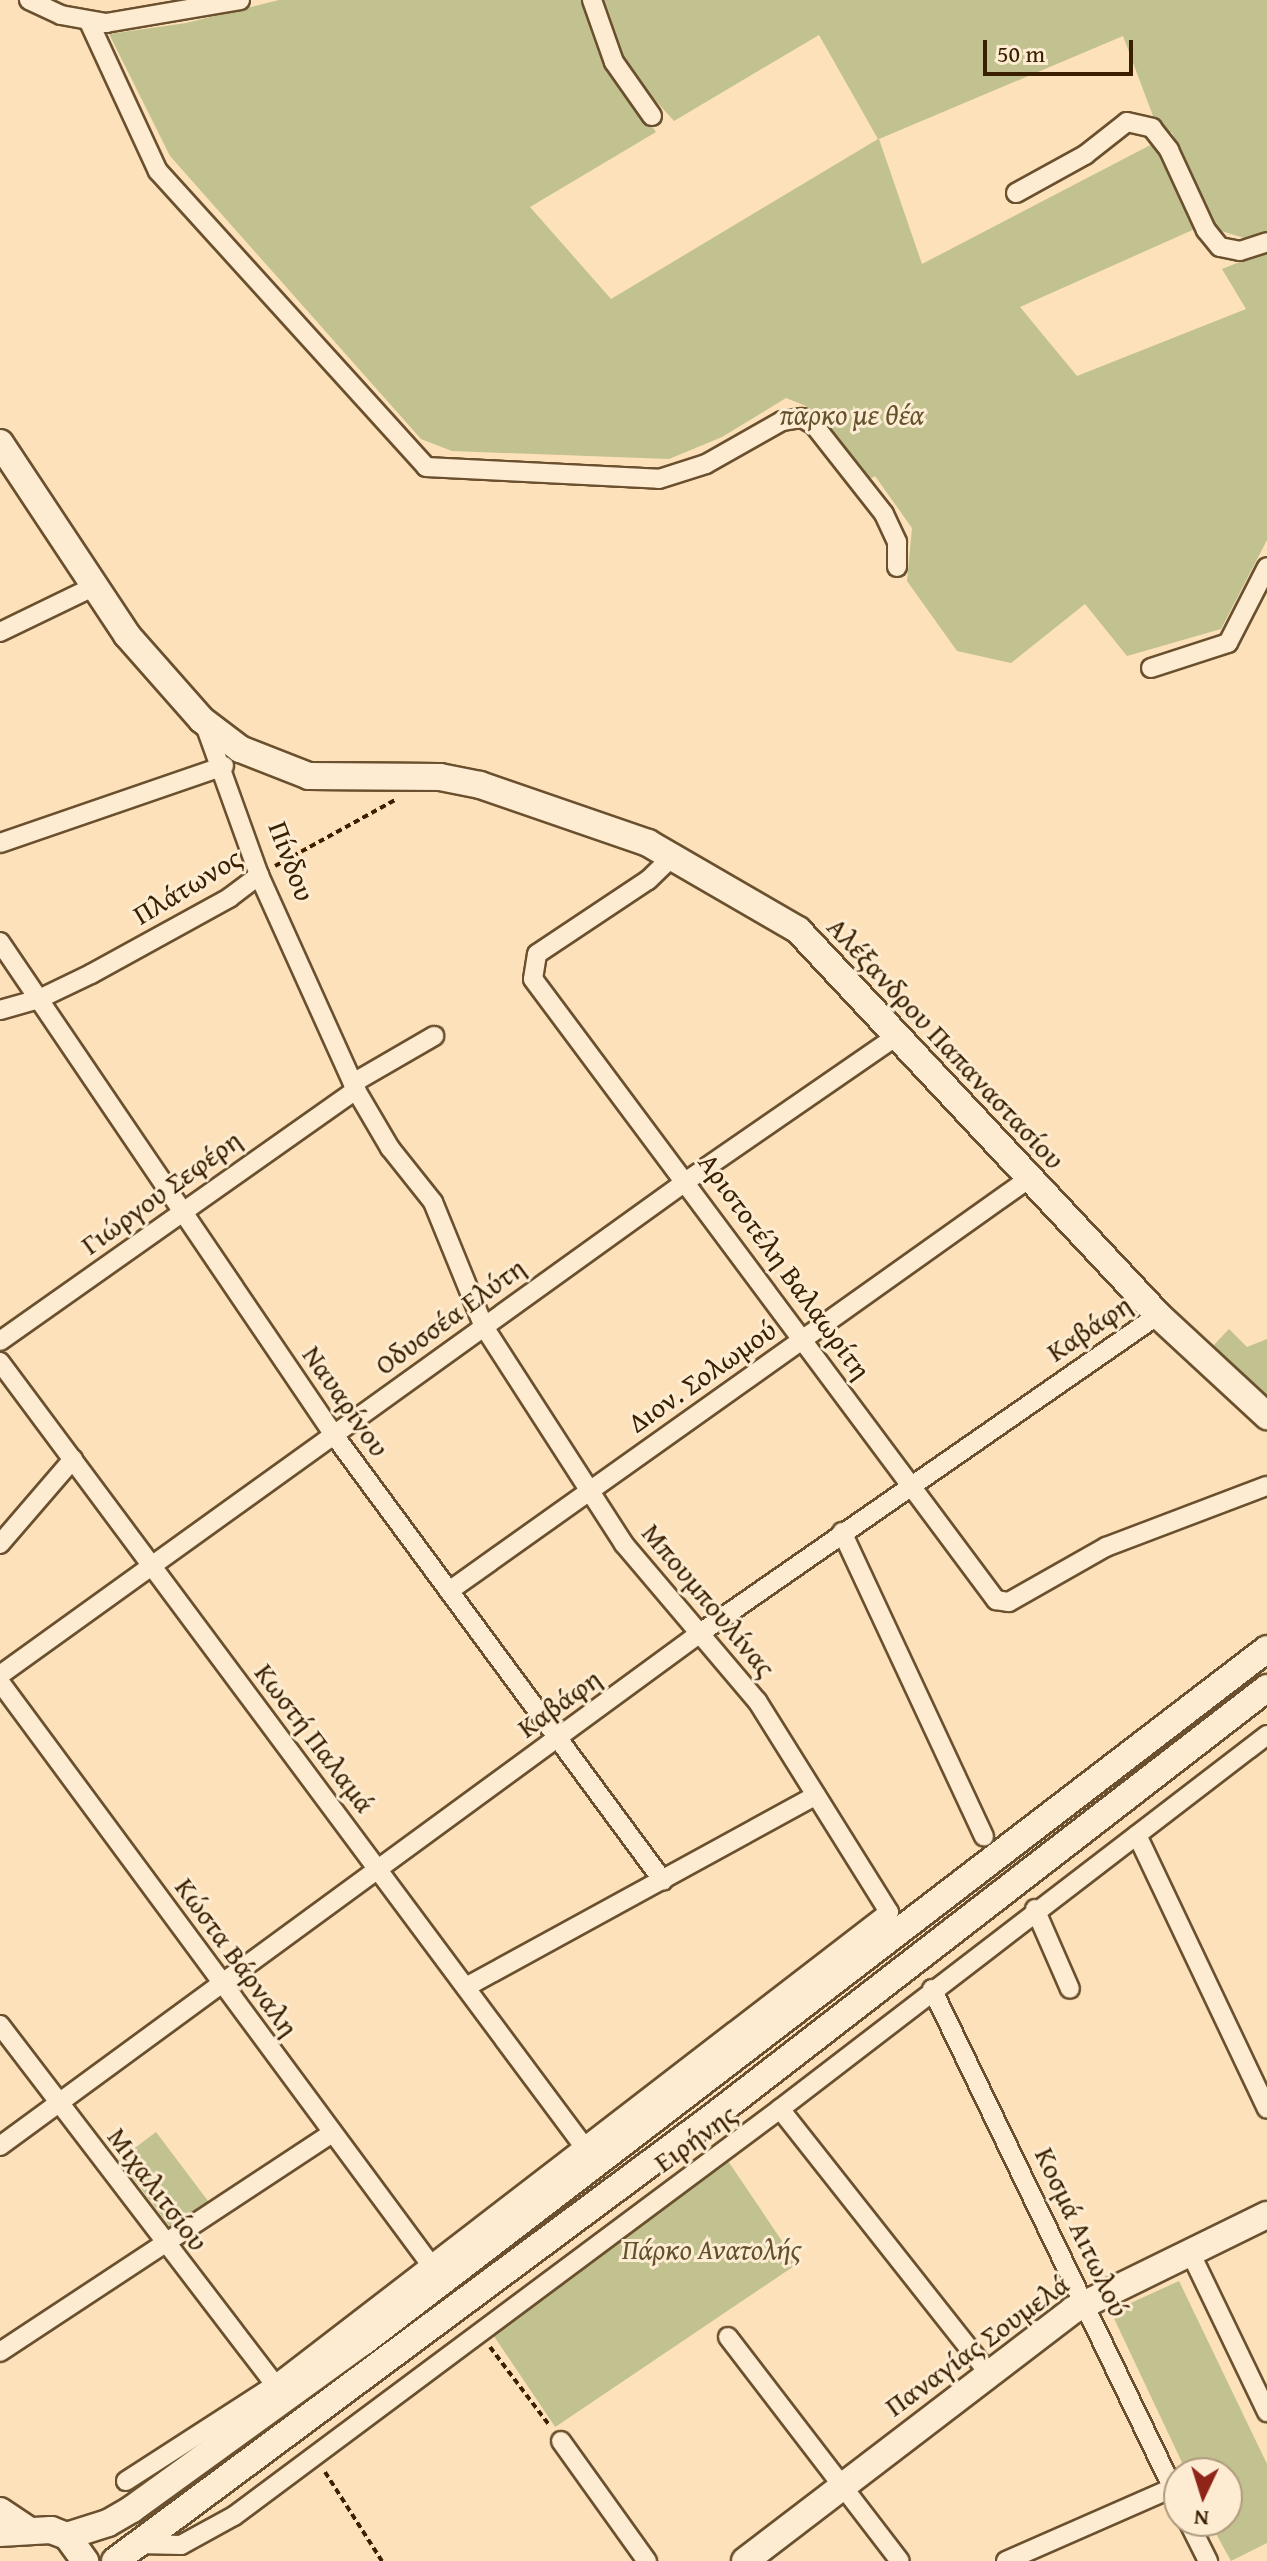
<!DOCTYPE html>
<html>
<head>
<meta charset="utf-8">
<style>
	body { margin:0 }
	#map { position:relative; width:1267px; height:2561px; overflow:hidden; background:#fce1ba; font-family:"Gentium Book Plus",serif }
	div>[style] { position:absolute }
	.green>* { inset:0; background:#c1c28f; transform-origin:0 0 }
	.path>* { height:4px; margin-top:-2px; transform-origin:0; background:repeating-linear-gradient(90deg,#3a2000 0 6px,transparent 0 10px) }
	.roads { filter:drop-shadow(2px 0 #6a502e) drop-shadow(-2px 0 #6a502e) drop-shadow(0 2px #6a502e) drop-shadow(0 -2px #6a502e) }
	.street>* { height:18px; margin:-9px; padding:0 9px; transform-origin:9px; border-radius:9px; background:#fdecd2 }
	.secondary>* { height:26px; margin:-13px; padding:0 13px; transform-origin:13px; border-radius:13px; background:#fdecd2 }
	span { translate:-50% -50%; white-space:nowrap; text-align:center; line-height:1.15; -webkit-text-stroke:6px #fdecd2; paint-order:stroke }
	.park-label { font-size:28px; color:#62512b; font-style:italic }
	.street-label { font-size:28px; color:#3a2000 }
	.north { position:absolute; left:1163px; top:2457px; width:80px; height:80px; box-sizing:border-box; background:#fdecd2; border:2px solid #af9a7e; border-radius:50%; rotate:184deg; font-size:22px; font-weight:700; line-height:32px; text-align:center; color:#3a2000 }
	.north::after { content:''; display:block; margin:auto; width:28px; height:36px; background:#8f2418; clip-path:polygon(50% 0,100% 100%,50% 72%,0 100%) }
	.scale { position:absolute; left:983px; top:40px; width:150px; height:36px; box-sizing:border-box; border:4px solid #3a2000; border-top:0; padding-left:10px; font-size:24px; line-height:28px; white-space:nowrap; color:#3a2000; -webkit-text-stroke:6px #fdecd2; paint-order:stroke }
</style>
</head>
<body>
<div id="map">
	<div class="green">
		<div style="clip-path:polygon(279px 0,584px 0,606px 64px,656px 132px,530px 207px,611px 299px,878px 139px,819px 35px,674px 121px,619px 60px,600px 0,1267px 0,1267px 233px,1244px 238px,1218px 230px,1172px 133px,1156px 124px,1123px 36px,879px 139px,922px 264px,1162px 139px,1197px 228px,1020px 307px,1077px 376px,1246px 309px,1222px 269px,1267px 251px,1267px 540px,1221px 629px,1127px 656px,1085px 604px,1011px 663px,957px 651px,907px 581px,912px 528px,875px 476px,867px 481px,806px 406px,786px 398px,722px 437px,669px 459px,452px 451px,421px 439px,170px 156px,109px 34px,186px 23px)"></div>
		<div style="clip-path:polygon(1229px 1329px,1247px 1347px,1267px 1339px,1267px 1399px,1213px 1346px)"></div>
		<div style="left:156px;top:2132px;width:89px;height:46px;rotate:53deg"></div>
		<div style="left:728px;top:2161px;width:124px;height:292px;rotate:56deg"></div>
		<div style="clip-path:polygon(1179px 2281px,1267px 2464px,1267px 2543px,1231px 2561px,1209px 2521px,1227px 2521px,1227px 2473px,1187px 2473px,1111px 2312px)"></div>
	</div>
	<div class="path">
		<div style="left:275px;top:866px;width:139px;rotate:-28.8deg"></div>
		<div style="left:490px;top:2347px;width:99px;rotate:52.8deg"></div>
		<div style="left:325px;top:2472px;width:106px;rotate:57.4deg"></div>
	</div>
	<div class="roads">
		<div class="street">
			<div style="left:29px;top:0;width:35px;rotate:25deg"></div>
			<div style="left:61px;top:15px;width:46px;rotate:10.1deg"></div>
			<div style="left:106px;top:23px;width:136px;rotate:-9.7deg"></div>
			<div style="left:592px;top:0;width:66px;rotate:70.5deg"></div>
			<div style="left:614px;top:62px;width:66px;rotate:54.9deg"></div>
			<div style="left:89px;top:22px;width:164px;rotate:65.2deg"></div>
			<div style="left:158px;top:171px;width:399px;rotate:47.8deg"></div>
			<div style="left:426px;top:467px;width:233px;rotate:2.9deg"></div>
			<div style="left:659px;top:479px;width:49px;rotate:-17.7deg"></div>
			<div style="left:706px;top:464px;width:87px;rotate:-29.5deg"></div>
			<div style="left:782px;top:421px;width:20px;rotate:-9deg"></div>
			<div style="left:802px;top:418px;width:14px;rotate:30deg"></div>
			<div style="left:814px;top:425px;width:113px;rotate:51.8deg"></div>
			<div style="left:884px;top:514px;width:31px;rotate:65deg"></div>
			<div style="left:897px;top:542px;width:25px;rotate:90deg"></div>
			<div style="left:1016px;top:193px;width:79px;rotate:-28.8deg"></div>
			<div style="left:1085px;top:155px;width:53px;rotate:-38.2deg"></div>
			<div style="left:1127px;top:122px;width:26px;rotate:13deg"></div>
			<div style="left:1152px;top:128px;width:28px;rotate:52deg"></div>
			<div style="left:1169px;top:150px;width:88px;rotate:65.2deg"></div>
			<div style="left:1206px;top:230px;width:22px;rotate:51deg"></div>
			<div style="left:1220px;top:247px;width:20px;rotate:11deg"></div>
			<div style="left:1240px;top:251px;width:28px;rotate:-18deg"></div>
			<div style="left:0;top:632px;width:103px;rotate:-25.8deg"></div>
			<div style="left:1151px;top:668px;width:81px;rotate:-18deg"></div>
			<div style="left:1228px;top:643px;width:85px;rotate:-62.8deg"></div>
			<div style="left:0;top:843px;width:237px;rotate:-19deg"></div>
			<div style="left:672px;top:857px;width:33px;rotate:136deg"></div>
			<div style="left:648px;top:880px;width:133px;rotate:146.3deg"></div>
			<div style="left:537px;top:954px;width:25px;rotate:99deg"></div>
			<div style="left:533px;top:979px;width:775px;rotate:53.29deg"></div>
			<div style="left:996px;top:1600px;width:13px;rotate:9deg"></div>
			<div style="left:1009px;top:1602px;width:112px;rotate:-29.6deg"></div>
			<div style="left:1106px;top:1547px;width:172px;rotate:-20.8deg"></div>
			<div style="left:0;top:942px;width:595px;rotate:55.88deg"></div>
			<div style="left:334px;top:1435px;width:554px;rotate:53.58deg"></div>
			<div style="left:0;top:1010px;width:41px;rotate:-15.8deg"></div>
			<div style="left:39px;top:999px;width:58px;rotate:-25.7deg"></div>
			<div style="left:91px;top:974px;width:158px;rotate:-28.8deg"></div>
			<div style="left:229px;top:898px;width:38px;rotate:-37deg"></div>
			<div style="left:353px;top:1083px;width:94px;rotate:-30.1deg"></div>
			<div style="left:0;top:1341px;width:436px;rotate:-35.2deg"></div>
			<div style="left:0;top:1362px;width:980px;rotate:53.34deg"></div>
			<div style="left:842px;top:1532px;width:336px;rotate:65deg"></div>
			<div style="left:0;top:1544px;width:112px;rotate:-49.3deg"></div>
			<div style="left:449px;top:1591px;width:709px;rotate:-35.42deg"></div>
			<div style="left:0;top:1675px;width:848px;rotate:-35.73deg"></div>
			<div style="left:688px;top:1180px;width:254px;rotate:-34.6deg"></div>
			<div style="left:0;top:1682px;width:725px;rotate:53.53deg"></div>
			<div style="left:1137px;top:1835px;width:303px;rotate:64.6deg"></div>
			<div style="left:1035px;top:1909px;width:87px;rotate:66.4deg"></div>
			<div style="left:466px;top:1987px;width:399px;rotate:-28.7deg"></div>
			<div style="left:932px;top:1989px;width:568px;rotate:64.25deg"></div>
			<div style="left:0;top:2025px;width:453px;rotate:52.6deg"></div>
			<div style="left:780px;top:2109px;width:337px;rotate:51.7deg"></div>
			<div style="left:0;top:2146px;width:871px;rotate:-36.23deg"></div>
			<div style="left:703px;top:1631px;width:554px;rotate:-34.78deg"></div>
			<div style="left:1190px;top:2252px;width:178px;rotate:64.3deg"></div>
			<div style="left:728px;top:2337px;width:282px;rotate:52.5deg"></div>
			<div style="left:0;top:2352px;width:398px;rotate:-33.4deg"></div>
			<div style="left:561px;top:2441px;width:148px;rotate:54.4deg"></div>
			<div style="left:126px;top:2481px;width:177px;rotate:-32.8deg"></div>
			<div style="left:275px;top:2385px;width:775px;rotate:-37.61deg"></div>
			<div style="left:889px;top:1912px;width:249px;rotate:-122deg"></div>
			<div style="left:757px;top:1701px;width:206px;rotate:-130.3deg"></div>
			<div style="left:624px;top:1544px;width:258px;rotate:-122.8deg"></div>
			<div style="left:484px;top:1327px;width:135px;rotate:-112.2deg"></div>
			<div style="left:433px;top:1202px;width:69px;rotate:-128.5deg"></div>
			<div style="left:390px;top:1148px;width:67px;rotate:-120.4deg"></div>
			<div style="left:356px;top:1090px;width:236px;rotate:-114.3deg"></div>
			<div style="left:259px;top:875px;width:159px;rotate:-109.8deg"></div>
			<div style="left:1188px;top:2521px;width:45px;rotate:63.4deg"></div>
			<div style="left:138px;top:2544px;width:43px;rotate:1.3deg"></div>
			<div style="left:181px;top:2545px;width:60px;rotate:-28.7deg"></div>
			<div style="left:234px;top:2516px;width:681px;rotate:-36.7deg"></div>
			<div style="left:780px;top:2109px;width:614px;rotate:-37.52deg"></div>
			<div style="left:1006px;top:2561px;width:181px;rotate:-23.7deg"></div>
		</div>
		<div class="secondary">
			<div style="left:0;top:443px;width:230px;rotate:56.5deg"></div>
			<div style="left:127px;top:635px;width:113px;rotate:48.6deg"></div>
			<div style="left:202px;top:720px;width:48px;rotate:37.3deg"></div>
			<div style="left:240px;top:749px;width:74px;rotate:21.4deg"></div>
			<div style="left:309px;top:776px;width:131px;rotate:0.4deg"></div>
			<div style="left:440px;top:777px;width:41px;rotate:11.3deg"></div>
			<div style="left:480px;top:785px;width:178px;rotate:19deg"></div>
			<div style="left:648px;top:843px;width:173px;rotate:30.1deg"></div>
			<div style="left:798px;top:930px;width:527px;rotate:46.92deg"></div>
			<div style="left:1158px;top:1315px;width:149px;rotate:42.8deg"></div>
			<div style="left:0;top:2511px;width:32px;rotate:34deg"></div>
			<div style="left:0;top:2533px;width:51px;rotate:-3.4deg"></div>
			<div style="left:51px;top:2530px;width:17px;rotate:21deg"></div>
			<div style="left:67px;top:2536px;width:31px;rotate:54deg"></div>
			<div style="left:67px;top:2536px;width:43px;rotate:-17.6deg"></div>
			<div style="left:108px;top:2523px;width:28px;rotate:-30deg"></div>
			<div style="left:132px;top:2509px;width:285px;rotate:-35.9deg"></div>
			<div style="left:363px;top:2342px;width:1139px;rotate:-37.47deg"></div>
			<div style="left:115px;top:2561px;width:748px;rotate:-36.62deg"></div>
			<div style="left:715px;top:2115px;width:698px;rotate:-37.72deg"></div>
			<div style="left:745px;top:2561px;width:413px;rotate:-37.4deg"></div>
			<div style="left:1073px;top:2310px;width:216px;rotate:-26.1deg"></div>
		</div>
	</div>
	<div class="park-label">
		<span style="left:852px;top:414px">παρκο με θέα</span>
		<span style="left:712px;top:2249px">Πάρκο Ανατολής</span>
	</div>
	<div class="street-label">
		<span style="left:292px;top:861px;rotate:69deg">Πίνδου</span>
		<span style="left:187px;top:886px;rotate:-31deg">Πλάτωνος</span>
		<span style="left:946px;top:1043px;rotate:47deg">Αλέξανδρου Παπαναστασίου</span>
		<span style="left:161px;top:1192px;rotate:-36deg">Γιώργου Σεφέρη</span>
		<span style="left:785px;top:1266px;rotate:54deg">Αριστοτέλη Βαλαωρίτη</span>
		<span style="left:450px;top:1316px;rotate:-36deg">Οδυσσέα Ελύτη</span>
		<span style="left:1089px;top:1328px;rotate:-34deg">Καβάφη</span>
		<span style="left:702px;top:1376px;rotate:-35deg">Διον. Σολωμού</span>
		<span style="left:346px;top:1401px;rotate:55deg">Ναυαρίνου</span>
		<span style="left:709px;top:1600px;rotate:50deg">Μπουμπουλίνας</span>
		<span style="left:559px;top:1703px;rotate:-36deg">Καβάφη</span>
		<span style="left:315px;top:1738px;rotate:53deg">Κωστή Παλαμά</span>
		<span style="left:237px;top:1957px;rotate:54deg">Κώστα Βάρναλη</span>
		<span style="left:695px;top:2138px;rotate:-36deg">Ειρήνης</span>
		<span style="left:158px;top:2189px;rotate:53deg">Μιχαλιτσίου</span>
		<span style="left:1082px;top:2232px;rotate:65deg">Κοσμά Αιτωλού</span>
		<span style="left:977px;top:2345px;rotate:-36deg">Παναγίας Σουμελά</span>
	</div>
	<div class="north">N</div>
	<div class="scale">50 m</div>
</div>
</body>
</html>
